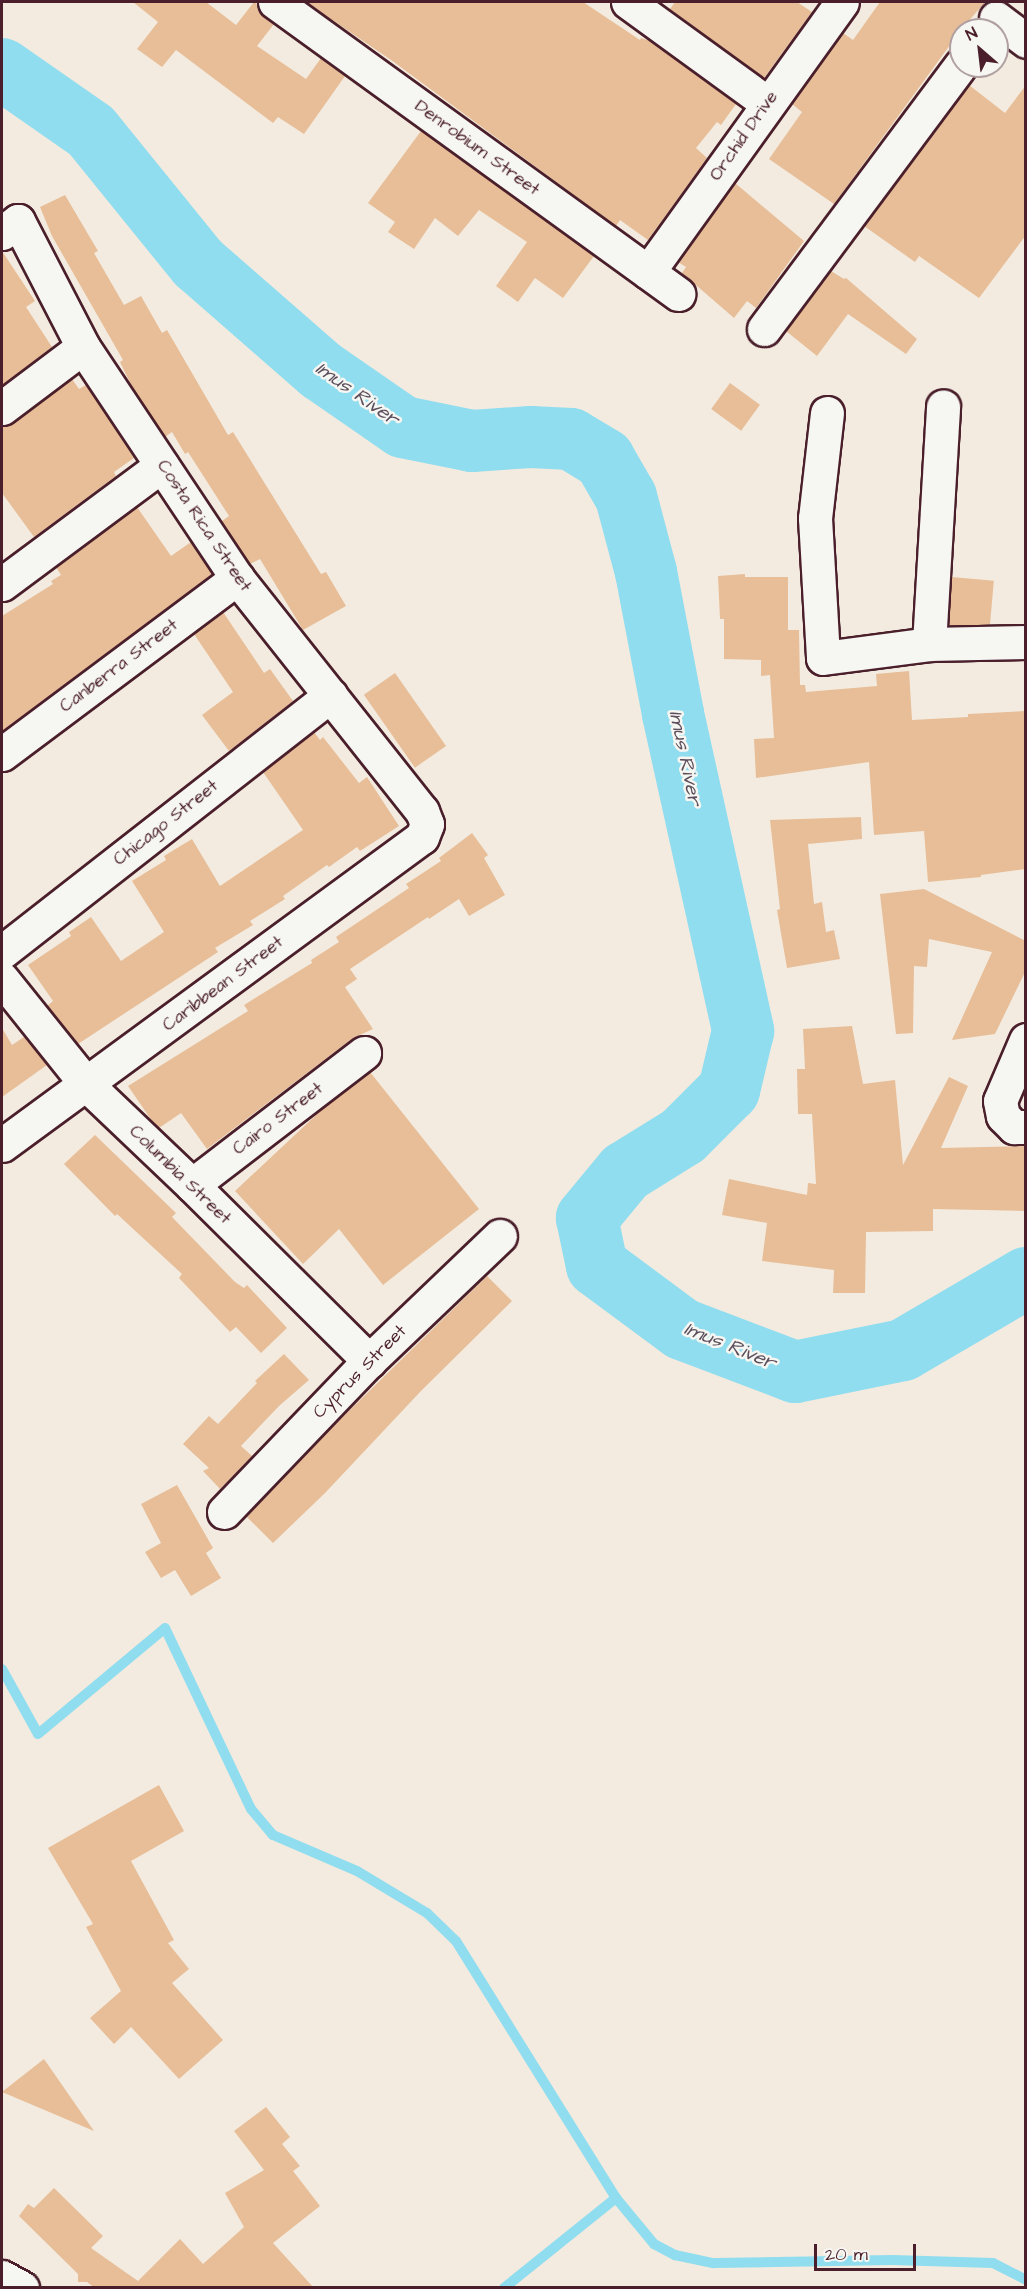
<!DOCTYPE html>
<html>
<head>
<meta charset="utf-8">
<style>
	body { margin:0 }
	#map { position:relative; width:1027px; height:2289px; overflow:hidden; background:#f3ebe0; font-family:"Architects Daughter",sans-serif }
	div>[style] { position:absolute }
	.stream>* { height:10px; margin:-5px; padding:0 5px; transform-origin:5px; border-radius:5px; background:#90ddef }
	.river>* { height:62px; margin:-31px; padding:0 31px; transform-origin:31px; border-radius:31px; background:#90ddef }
	.building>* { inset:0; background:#e7be97; transform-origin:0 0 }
	.roads { filter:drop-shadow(2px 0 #4a1f2b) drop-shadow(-2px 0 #4a1f2b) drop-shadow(0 2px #4a1f2b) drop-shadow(0 -2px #4a1f2b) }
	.minor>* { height:33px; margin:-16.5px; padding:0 16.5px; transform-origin:16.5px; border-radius:16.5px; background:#f6f6f2 }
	span { translate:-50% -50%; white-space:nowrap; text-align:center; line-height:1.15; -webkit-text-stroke:5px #f6f6f2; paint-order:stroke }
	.street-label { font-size:18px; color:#4a1f2b }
	.water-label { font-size:20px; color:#5c4e5c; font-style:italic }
	.frame { position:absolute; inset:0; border:3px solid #4a1f2b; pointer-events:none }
	.north { position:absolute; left:949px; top:18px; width:60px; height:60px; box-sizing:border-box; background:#f6f6f2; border:2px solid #b1a0a2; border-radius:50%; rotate:332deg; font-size:16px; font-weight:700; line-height:24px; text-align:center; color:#4a1f2b }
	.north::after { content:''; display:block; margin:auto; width:21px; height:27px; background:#4a1f2b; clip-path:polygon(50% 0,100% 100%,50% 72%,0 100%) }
	.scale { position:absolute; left:814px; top:2244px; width:102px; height:27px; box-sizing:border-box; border:3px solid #4a1f2b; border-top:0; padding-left:8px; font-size:18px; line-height:21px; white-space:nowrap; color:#4a1f2b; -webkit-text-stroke:4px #f6f6f2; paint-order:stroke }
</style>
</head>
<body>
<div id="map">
	<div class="stream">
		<div style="left:2px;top:1669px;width:74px;rotate:61deg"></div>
		<div style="left:38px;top:1734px;width:165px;rotate:-39.8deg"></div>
		<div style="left:165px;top:1628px;width:200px;rotate:64.6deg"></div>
		<div style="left:251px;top:1809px;width:34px;rotate:50deg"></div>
		<div style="left:273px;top:1835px;width:91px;rotate:23.2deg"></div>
		<div style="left:357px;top:1871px;width:82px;rotate:31deg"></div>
		<div style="left:427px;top:1913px;width:40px;rotate:44deg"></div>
		<div style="left:456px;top:1941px;width:303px;rotate:58.1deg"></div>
		<div style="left:616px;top:2198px;width:60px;rotate:50.4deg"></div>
		<div style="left:654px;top:2244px;width:24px;rotate:28deg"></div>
		<div style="left:675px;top:2255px;width:40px;rotate:12deg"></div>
		<div style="left:714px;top:2263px;width:178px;rotate:-1deg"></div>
		<div style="left:892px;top:2260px;width:101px;rotate:1.7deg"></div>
		<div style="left:993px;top:2263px;width:37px;rotate:27deg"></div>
		<div style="left:504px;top:2288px;width:144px;rotate:-38.8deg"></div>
	</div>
	<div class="river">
		<div style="left:2px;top:69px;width:108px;rotate:34.9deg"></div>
		<div style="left:91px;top:131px;width:170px;rotate:51deg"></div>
		<div style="left:198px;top:263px;width:164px;rotate:41.1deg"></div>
		<div style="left:322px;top:371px;width:98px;rotate:34.7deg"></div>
		<div style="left:403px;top:427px;width:70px;rotate:11.5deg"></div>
		<div style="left:472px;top:441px;width:59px;rotate:-3.9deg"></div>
		<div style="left:531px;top:437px;width:40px;rotate:2.9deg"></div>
		<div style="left:571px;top:439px;width:39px;rotate:31deg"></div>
		<div style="left:604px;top:459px;width:44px;rotate:59.9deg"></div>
		<div style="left:626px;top:497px;width:78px;rotate:75.1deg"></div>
		<div style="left:646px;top:572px;width:145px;rotate:79.2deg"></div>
		<div style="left:673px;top:714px;width:325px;rotate:77.5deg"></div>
		<div style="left:743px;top:1031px;width:61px;rotate:103.3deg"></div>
		<div style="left:729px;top:1090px;width:65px;rotate:135deg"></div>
		<div style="left:683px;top:1136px;width:68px;rotate:148.2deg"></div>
		<div style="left:625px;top:1172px;width:60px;rotate:129.6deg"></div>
		<div style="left:587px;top:1218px;width:49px;rotate:78.2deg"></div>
		<div style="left:597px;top:1266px;width:106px;rotate:36.5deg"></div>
		<div style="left:682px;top:1329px;width:121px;rotate:20.8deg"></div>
		<div style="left:795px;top:1372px;width:110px;rotate:-11.5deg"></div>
		<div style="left:903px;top:1350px;width:143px;rotate:-30.3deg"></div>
	</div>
	<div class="building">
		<div style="clip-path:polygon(133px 2px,206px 2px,236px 25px,254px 2px,256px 2px,258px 10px,274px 24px,257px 46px,306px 79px,321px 58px,345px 76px,304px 134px,278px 117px,273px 123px,176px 50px,162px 67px,137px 49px,158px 22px)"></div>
		<div style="clip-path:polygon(306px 2px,583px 2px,640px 40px,641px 38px,650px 41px,736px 104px,721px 125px,717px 122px,696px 148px,707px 158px,648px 240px,620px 220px,616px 226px,391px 60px)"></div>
		<div style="clip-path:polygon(675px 2px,797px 2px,812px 12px,764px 78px,670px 9px)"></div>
		<div style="clip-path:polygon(880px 2px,985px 2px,961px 30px,834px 204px,769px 159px,802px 112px,792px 104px,843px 33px,853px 40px)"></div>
		<div style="clip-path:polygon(969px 85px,1005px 113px,1026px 85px,1026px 235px,979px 298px,919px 256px,915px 262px,864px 226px)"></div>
		<div style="clip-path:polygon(421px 131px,594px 256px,563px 298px,535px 278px,518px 302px,496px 286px,527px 242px,479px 210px,458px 236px,435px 218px,414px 249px,388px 232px,395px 222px,368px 203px)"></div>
		<div style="clip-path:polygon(735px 183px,804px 241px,756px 308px,747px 301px,734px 318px,682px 273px,686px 267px,678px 262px)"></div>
		<div style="clip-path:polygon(65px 195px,98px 251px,94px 253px,124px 305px,141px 296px,162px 333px,167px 330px,228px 435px,233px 432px,321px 574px,326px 572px,346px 606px,303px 630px,260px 559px,250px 564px,222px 521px,229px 516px,188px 452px,185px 454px,172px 432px,165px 437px,133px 389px,120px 362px,123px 360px,52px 236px,40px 207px)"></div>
		<div style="clip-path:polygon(2px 251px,35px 301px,26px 307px,52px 347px,2px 385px)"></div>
		<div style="clip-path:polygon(831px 271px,844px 279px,846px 278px,917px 339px,906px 354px,848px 314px,817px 356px,786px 331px)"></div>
		<div style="clip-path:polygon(72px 379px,79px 389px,86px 385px,134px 458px,114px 472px,116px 476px,34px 537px,2px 493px,2px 426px,13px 423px)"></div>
		<div style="left:730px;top:383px;width:37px;height:32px;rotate:36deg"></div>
		<div style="clip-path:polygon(137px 507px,171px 556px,191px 542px,212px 574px,2px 731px,2px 616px,53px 584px,51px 581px,61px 575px,56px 567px)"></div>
		<div style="clip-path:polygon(745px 574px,745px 577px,788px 577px,788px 630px,799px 630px,800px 685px,805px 685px,806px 692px,877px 686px,876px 674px,909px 671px,912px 720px,968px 717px,968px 714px,1026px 711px,1026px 869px,981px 875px,981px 877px,928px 882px,924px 831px,874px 835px,869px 762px,756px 778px,754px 739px,774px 738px,770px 675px,761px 676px,761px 660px,724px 659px,724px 619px,720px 619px,718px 576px)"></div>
		<div style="left:952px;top:577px;width:42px;height:48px;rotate:5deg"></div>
		<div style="clip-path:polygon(223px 612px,264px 673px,270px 669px,293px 701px,229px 751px,202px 715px,233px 692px,194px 634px)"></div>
		<div style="left:395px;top:673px;width:89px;height:38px;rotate:55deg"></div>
		<div style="clip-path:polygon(314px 732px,320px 740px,323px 737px,359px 783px,367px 777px,399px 826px,360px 851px,357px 847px,329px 867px,327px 865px,283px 896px,285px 899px,250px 921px,253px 925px,215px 948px,218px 952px,78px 1044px,47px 1006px,53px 1001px,28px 965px,71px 936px,69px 932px,91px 917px,121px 961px,164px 932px,132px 881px,166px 860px,164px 856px,192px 839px,220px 886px,303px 830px,263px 772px)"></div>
		<div style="clip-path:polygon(861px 817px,862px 839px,808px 844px,814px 904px,822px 902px,826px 932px,834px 930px,840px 959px,787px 968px,777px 910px,780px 909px,770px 820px)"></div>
		<div style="clip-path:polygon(472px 833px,488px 855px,484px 858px,505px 895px,469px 916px,459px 899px,429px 919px,428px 917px,350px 969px,357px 979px,345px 987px,373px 1029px,353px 1038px,207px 1149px,181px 1113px,159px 1128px,152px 1121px,128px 1086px,248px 1011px,244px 1005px,312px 963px,311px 960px,339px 942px,336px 937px,409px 888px,406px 884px,441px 861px,439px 858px)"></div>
		<div style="clip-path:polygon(924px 889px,1026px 941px,1026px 970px,995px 1034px,952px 1040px,992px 952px,929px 939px,927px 967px,914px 966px,913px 1033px,896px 1034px,880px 894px)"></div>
		<div style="clip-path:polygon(852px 1026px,863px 1084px,895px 1080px,903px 1165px,949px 1077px,968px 1086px,941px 1148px,1026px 1146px,1026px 1211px,933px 1209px,933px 1231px,866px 1232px,865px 1293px,833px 1293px,834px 1270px,762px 1261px,767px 1223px,722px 1215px,729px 1179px,807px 1195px,808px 1183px,816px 1184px,812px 1114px,798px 1114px,797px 1069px,805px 1069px,803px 1029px)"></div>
		<div style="clip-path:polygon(2px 1028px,12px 1045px,24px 1037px,47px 1065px,2px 1097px)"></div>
		<div style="clip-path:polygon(370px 1072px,479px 1209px,383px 1285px,339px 1229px,303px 1264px,235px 1191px,329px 1103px)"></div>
		<div style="clip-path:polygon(95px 1135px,176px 1213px,172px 1217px,235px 1282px,244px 1288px,247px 1285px,287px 1328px,261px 1353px,236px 1327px,230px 1332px,179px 1278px,182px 1274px,117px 1214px,115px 1216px,64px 1164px)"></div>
		<div style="clip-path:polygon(487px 1276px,512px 1301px,421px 1391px,325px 1493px,273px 1543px,246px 1516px,316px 1443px)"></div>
		<div style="clip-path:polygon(284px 1354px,309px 1380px,279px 1406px,241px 1446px,252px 1456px,220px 1489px,203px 1471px,209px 1468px,183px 1444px,209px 1416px,218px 1424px,257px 1383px,255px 1381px)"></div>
		<div style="clip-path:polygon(177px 1485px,213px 1548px,206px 1553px,221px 1578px,191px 1596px,175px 1570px,161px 1578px,145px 1552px,161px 1543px,141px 1504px)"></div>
		<div style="clip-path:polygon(159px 1785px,184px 1831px,131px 1861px,174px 1940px,168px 1943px,189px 1969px,172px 1983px,223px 2040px,179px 2079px,131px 2027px,114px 2044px,90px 2018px,121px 1991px,86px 1927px,93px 1924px,48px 1848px)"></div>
		<div style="clip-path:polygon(44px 2059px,94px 2131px,2px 2092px)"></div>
		<div style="clip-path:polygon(266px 2107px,290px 2137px,282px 2144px,300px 2166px,293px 2171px,320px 2206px,273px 2243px,314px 2288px,95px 2288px,87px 2282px,78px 2282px,78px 2274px,19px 2216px,28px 2204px,34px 2208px,54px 2188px,103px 2236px,91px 2248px,138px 2281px,180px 2239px,203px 2264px,244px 2227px,225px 2193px,264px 2170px,234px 2131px)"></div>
	</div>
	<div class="roads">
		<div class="minor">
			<div style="left:275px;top:2px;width:498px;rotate:35.9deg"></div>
			<div style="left:628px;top:2px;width:172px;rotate:36deg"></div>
			<div style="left:996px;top:18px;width:38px;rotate:37deg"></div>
			<div style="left:2px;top:233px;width:20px;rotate:-37deg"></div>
			<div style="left:18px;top:221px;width:142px;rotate:62.7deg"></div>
			<div style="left:83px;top:347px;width:278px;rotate:56.3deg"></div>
			<div style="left:237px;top:578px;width:298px;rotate:51.6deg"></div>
			<div style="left:422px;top:811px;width:14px;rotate:69deg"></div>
			<div style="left:427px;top:824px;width:14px;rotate:111deg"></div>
			<div style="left:422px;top:837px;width:521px;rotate:143.75deg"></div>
			<div style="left:648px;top:272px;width:332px;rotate:-54.3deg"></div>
			<div style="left:764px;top:329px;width:329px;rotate:-53.3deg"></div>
			<div style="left:2px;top:408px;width:101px;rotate:-37deg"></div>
			<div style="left:827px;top:413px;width:106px;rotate:96.5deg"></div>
			<div style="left:815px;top:518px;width:140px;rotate:86.7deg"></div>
			<div style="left:823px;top:658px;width:107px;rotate:-7.5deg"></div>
			<div style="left:929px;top:644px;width:97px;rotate:-1.2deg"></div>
			<div style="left:2px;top:584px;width:199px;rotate:-36.6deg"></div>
			<div style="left:929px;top:644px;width:238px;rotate:-86.6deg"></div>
			<div style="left:2px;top:754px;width:294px;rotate:-36.8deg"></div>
			<div style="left:2px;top:952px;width:417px;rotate:-38deg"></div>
			<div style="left:2px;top:979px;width:136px;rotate:51.3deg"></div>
			<div style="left:87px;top:1085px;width:145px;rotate:43.6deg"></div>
			<div style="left:192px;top:1185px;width:250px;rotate:44.8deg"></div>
			<div style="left:1026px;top:1040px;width:66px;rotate:113.1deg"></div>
			<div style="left:1000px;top:1101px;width:15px;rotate:79deg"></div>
			<div style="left:1003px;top:1116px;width:16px;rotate:45deg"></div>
			<div style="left:1014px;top:1127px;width:12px"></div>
			<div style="left:192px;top:1185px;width:217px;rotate:-37.5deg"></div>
			<div style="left:224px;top:1512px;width:209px;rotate:-46.2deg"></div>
			<div style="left:369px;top:1361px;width:181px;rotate:-43.7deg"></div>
			<div style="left:2px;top:2277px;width:23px;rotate:29deg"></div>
		</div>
	</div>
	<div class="street-label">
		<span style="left:744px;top:136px;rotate:-55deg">Orchid Drive</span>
		<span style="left:477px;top:148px;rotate:36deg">Denrobium Street</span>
		<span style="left:204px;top:526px;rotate:56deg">Costa Rica Street</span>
		<span style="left:119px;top:666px;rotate:-37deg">Canberra Street</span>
		<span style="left:166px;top:823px;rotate:-38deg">Chicago Street</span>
		<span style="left:223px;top:984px;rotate:-37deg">Caribbean Street</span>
		<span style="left:278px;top:1119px;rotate:-37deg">Cairo Street</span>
		<span style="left:180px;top:1175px;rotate:44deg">Columbia Street</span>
		<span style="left:360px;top:1372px;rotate:-45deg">Cyprus Street</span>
	</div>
	<div class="water-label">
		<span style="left:357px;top:394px;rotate:35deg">Imus River</span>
		<span style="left:685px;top:758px;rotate:78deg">Imus River</span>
		<span style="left:730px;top:1346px;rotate:22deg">Imus River</span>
	</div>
	<div class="frame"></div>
	<div class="north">N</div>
	<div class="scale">20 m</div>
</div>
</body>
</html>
